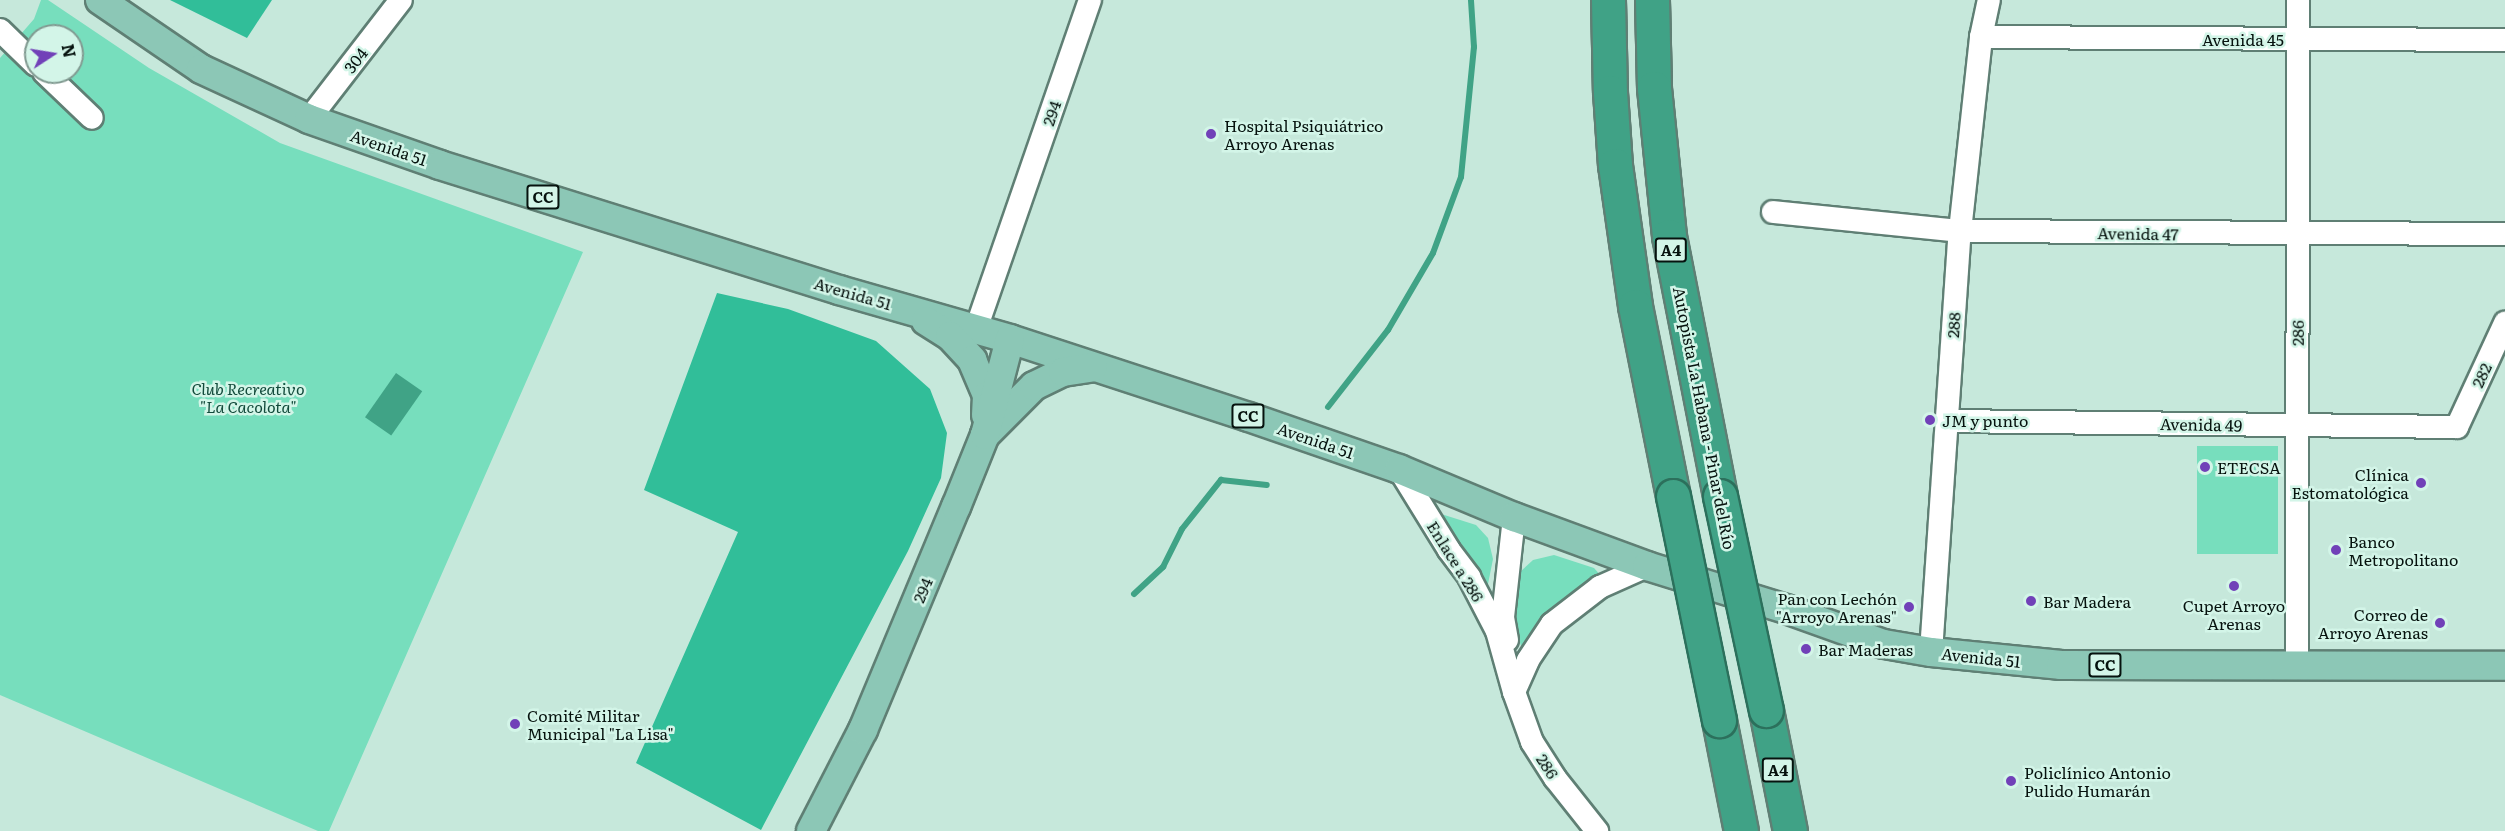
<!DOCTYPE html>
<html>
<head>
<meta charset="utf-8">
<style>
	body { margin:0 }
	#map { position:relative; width:2505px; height:831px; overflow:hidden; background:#c6e8db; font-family:Literata,serif }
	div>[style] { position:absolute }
	.green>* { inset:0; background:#77debd; transform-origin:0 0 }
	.forest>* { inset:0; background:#31be99 }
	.water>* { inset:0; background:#40a386; transform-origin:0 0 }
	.stream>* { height:6px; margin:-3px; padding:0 3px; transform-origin:3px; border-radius:3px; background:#40a386 }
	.roads { filter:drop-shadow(2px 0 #5f7f74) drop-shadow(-2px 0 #5f7f74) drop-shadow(0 2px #5f7f74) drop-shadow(0 -2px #5f7f74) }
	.minor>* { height:22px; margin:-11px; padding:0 11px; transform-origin:11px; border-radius:11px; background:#fff }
	.major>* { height:28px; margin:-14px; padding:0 14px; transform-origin:14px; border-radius:14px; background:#8cc7b6 }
	.highway>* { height:33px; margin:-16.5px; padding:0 16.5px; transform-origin:16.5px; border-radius:16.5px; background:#40a286 }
	.bridges { filter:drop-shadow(2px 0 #2c705c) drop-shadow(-2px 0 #2c705c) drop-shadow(0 2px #2c705c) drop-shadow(0 -2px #2c705c) }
	.highway-bridge>* { height:33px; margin:-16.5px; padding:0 16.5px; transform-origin:16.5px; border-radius:16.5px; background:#40a286 }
	.dots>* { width:16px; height:16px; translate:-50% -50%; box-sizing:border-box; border:3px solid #d3f5e8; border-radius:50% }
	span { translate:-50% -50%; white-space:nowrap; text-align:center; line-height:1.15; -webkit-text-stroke:5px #d3f5e8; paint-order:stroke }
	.shield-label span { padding:2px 4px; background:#d3f5e8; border:2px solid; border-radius:4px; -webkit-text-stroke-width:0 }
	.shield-label { font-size:15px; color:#06120e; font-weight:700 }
	.street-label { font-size:16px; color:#06120e }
	.poi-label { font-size:16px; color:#06120e }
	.left { translate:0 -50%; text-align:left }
	.right { translate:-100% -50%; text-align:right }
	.park-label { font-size:16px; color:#124a3b; font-style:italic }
	.north { position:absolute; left:24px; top:24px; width:60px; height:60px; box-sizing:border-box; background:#d3f5e8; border:2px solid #819a91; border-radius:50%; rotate:78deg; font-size:16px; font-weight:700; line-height:24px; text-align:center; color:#06120e }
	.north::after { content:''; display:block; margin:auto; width:21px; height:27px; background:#7141b8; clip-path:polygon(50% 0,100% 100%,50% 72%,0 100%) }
</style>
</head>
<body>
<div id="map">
	<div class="green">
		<div style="clip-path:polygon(evenodd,41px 0,48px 0,149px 68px,280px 143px,583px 252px,329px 831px,318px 831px,0 695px,0 58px,34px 19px,41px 0,36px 36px,72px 36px,72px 72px,36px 72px,36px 36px)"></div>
		<div style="left:2197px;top:446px;width:81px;height:108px"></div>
		<div style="clip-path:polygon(1438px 513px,1476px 525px,1488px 538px,1493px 559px,1487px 589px)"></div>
		<div style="clip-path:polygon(1554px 555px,1594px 568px,1602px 577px,1523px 654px,1511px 607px,1520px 572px,1533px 560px)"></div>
	</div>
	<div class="forest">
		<div style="clip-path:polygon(170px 0,272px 0,247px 38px)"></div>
		<div style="clip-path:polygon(717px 293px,788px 309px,876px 341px,930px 389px,947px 433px,941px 478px,908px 551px,761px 830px,636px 763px,738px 532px,644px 490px)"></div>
	</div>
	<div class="water">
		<div style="left:396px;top:373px;width:32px;height:54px;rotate:35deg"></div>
	</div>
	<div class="stream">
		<div style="left:1328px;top:407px;width:98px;rotate:-52.1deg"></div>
		<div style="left:1388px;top:330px;width:89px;rotate:-59.7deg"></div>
		<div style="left:1433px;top:253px;width:81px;rotate:-69.8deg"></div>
		<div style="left:1461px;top:177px;width:131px;rotate:-84.3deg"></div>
		<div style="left:1474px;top:47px;width:47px;rotate:-93.7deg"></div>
		<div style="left:1134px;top:594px;width:40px;rotate:-43deg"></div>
		<div style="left:1163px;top:567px;width:42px;rotate:-63.4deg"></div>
		<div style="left:1182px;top:529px;width:63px;rotate:-51.5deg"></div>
		<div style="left:1221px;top:480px;width:46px;rotate:6.2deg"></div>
	</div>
	<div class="roads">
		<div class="minor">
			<div style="left:0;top:30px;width:50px;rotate:44.2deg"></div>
			<div style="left:1981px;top:37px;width:524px;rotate:0.33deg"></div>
			<div style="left:44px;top:72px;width:66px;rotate:43.8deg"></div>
			<div style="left:309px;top:119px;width:150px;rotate:-52.3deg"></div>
			<div style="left:1773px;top:212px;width:188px;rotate:5.8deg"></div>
			<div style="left:1960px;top:231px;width:545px;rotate:0.32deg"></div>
			<div style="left:976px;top:329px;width:348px;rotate:-70.9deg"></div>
			<div style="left:1946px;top:421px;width:511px;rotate:0.67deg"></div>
			<div style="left:2457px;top:427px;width:115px;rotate:-65.2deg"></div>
			<div style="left:1399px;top:469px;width:95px;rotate:58.3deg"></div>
			<div style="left:1449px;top:550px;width:34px;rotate:53deg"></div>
			<div style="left:1469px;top:577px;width:61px;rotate:62.6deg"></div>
			<div style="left:1497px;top:631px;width:63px;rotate:74.4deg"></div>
			<div style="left:1514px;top:692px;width:53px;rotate:70.2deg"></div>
			<div style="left:1532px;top:742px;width:43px;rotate:57.4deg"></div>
			<div style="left:1555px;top:778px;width:68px;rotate:51.6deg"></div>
			<div style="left:1507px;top:640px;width:23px;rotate:-100deg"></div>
			<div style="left:1503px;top:617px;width:101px;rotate:-83.7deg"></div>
			<div style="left:1931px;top:652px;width:422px;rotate:-86.1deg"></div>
			<div style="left:1960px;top:231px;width:195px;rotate:-83.8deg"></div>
			<div style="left:1981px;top:37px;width:38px;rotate:-78deg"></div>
			<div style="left:2297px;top:665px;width:665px;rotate:-89.91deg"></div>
			<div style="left:1514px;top:692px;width:35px;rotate:-66deg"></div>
			<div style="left:1528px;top:660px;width:43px;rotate:-56.3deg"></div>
			<div style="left:1552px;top:624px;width:61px;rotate:-37.6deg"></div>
			<div style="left:1600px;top:587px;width:51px;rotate:-24.1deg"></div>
		</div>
		<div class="major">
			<div style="left:100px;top:0;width:122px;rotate:34.3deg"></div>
			<div style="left:201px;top:69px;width:119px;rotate:24.8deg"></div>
			<div style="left:309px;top:119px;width:139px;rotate:19.3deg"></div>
			<div style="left:440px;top:165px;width:418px;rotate:17.4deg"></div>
			<div style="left:839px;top:290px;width:178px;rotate:16deg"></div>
			<div style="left:1010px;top:339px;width:251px;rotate:18.1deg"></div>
			<div style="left:1249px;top:417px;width:159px;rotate:19.1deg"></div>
			<div style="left:1399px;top:469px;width:125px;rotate:22.7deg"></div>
			<div style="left:1514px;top:517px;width:142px;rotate:20.2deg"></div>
			<div style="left:1647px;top:566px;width:145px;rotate:17.2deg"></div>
			<div style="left:1786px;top:609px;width:104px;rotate:19.7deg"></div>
			<div style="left:1884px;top:644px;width:48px;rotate:9.7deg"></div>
			<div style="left:1931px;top:652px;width:131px;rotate:5.7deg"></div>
			<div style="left:2061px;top:665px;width:444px;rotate:0.1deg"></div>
			<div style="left:926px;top:321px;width:28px;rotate:32deg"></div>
			<div style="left:950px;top:336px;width:33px;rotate:47deg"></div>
			<div style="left:972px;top:360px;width:39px;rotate:67deg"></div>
			<div style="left:987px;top:396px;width:19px;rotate:93deg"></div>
			<div style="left:985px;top:435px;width:69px;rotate:-45deg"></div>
			<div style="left:1034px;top:386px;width:32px;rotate:-26deg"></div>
			<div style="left:1063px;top:372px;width:30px;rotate:-9deg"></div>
			<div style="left:811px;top:831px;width:114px;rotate:-62.8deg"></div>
			<div style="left:863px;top:730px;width:242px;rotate:-67.4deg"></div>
			<div style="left:956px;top:507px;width:78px;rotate:-68.1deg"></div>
			<div style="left:985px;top:435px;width:99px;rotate:-75.4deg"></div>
		</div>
		<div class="highway">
			<div style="left:1608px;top:0;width:92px;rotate:88.8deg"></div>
			<div style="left:1610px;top:92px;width:73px;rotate:86.1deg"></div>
			<div style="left:1615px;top:165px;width:142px;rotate:81.9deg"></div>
			<div style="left:1635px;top:306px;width:194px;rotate:78.7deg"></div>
			<div style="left:1652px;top:0;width:88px;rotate:88.7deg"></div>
			<div style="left:1654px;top:88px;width:149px;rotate:84.2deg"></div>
			<div style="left:1669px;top:236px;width:265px;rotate:78.9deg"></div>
			<div style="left:1766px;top:710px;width:123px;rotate:78.8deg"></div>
			<div style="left:1719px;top:720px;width:113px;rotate:78.8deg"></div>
		</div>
	</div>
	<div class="bridges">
		<div class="highway-bridge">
			<div style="left:1673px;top:496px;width:229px;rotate:78.4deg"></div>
			<div style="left:1720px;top:496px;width:219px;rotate:77.9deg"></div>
		</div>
	</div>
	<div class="dots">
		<div style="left:1211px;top:134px;background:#7141b8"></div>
		<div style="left:1930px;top:420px;background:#7141b8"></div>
		<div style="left:2205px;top:467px;background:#7141b8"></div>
		<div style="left:2421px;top:483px;background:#7141b8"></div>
		<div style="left:2336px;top:550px;background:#7141b8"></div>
		<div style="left:2234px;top:586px;background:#7141b8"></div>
		<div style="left:2031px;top:601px;background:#7141b8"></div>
		<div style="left:1909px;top:607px;background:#7141b8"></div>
		<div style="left:2440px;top:623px;background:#7141b8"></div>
		<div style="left:1806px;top:649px;background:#7141b8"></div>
		<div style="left:515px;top:724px;background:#7141b8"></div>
		<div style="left:2011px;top:781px;background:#7141b8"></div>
	</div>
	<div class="shield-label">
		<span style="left:543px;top:197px">CC</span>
		<span style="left:1671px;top:250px">A4</span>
		<span style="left:1248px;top:416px">CC</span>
		<span style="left:2105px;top:665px">CC</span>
		<span style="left:1778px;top:770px">A4</span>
	</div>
	<div class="street-label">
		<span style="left:2243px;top:39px">Avenida 45</span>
		<span style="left:355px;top:60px;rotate:-52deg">304</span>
		<span style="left:1051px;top:113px;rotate:-71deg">294</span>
		<span style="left:389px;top:147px;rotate:19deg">Avenida 51</span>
		<span style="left:2138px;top:233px;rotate:1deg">Avenida 47</span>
		<span style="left:853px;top:293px;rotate:16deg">Avenida 51</span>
		<span style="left:1953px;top:325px;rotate:-86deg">288</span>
		<span style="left:2297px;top:333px;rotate:-90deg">286</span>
		<span style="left:2481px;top:375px;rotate:-65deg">282</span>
		<span style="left:1705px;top:418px;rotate:79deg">Autopista La Habana - Pinar del Río</span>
		<span style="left:2201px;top:424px;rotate:1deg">Avenida 49</span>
		<span style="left:1316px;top:440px;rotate:19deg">Avenida 51</span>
		<span style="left:1456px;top:561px;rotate:58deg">Enlace a 286</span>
		<span style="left:922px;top:590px;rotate:-67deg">294</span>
		<span style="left:1981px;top:657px;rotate:6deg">Avenida 51</span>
		<span style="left:1548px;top:766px;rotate:57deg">286</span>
	</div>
	<div class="poi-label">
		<span class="left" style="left:1224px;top:134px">Hospital Psiquiátrico<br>Arroyo Arenas</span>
		<span class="left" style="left:1942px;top:420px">JM y punto</span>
		<span class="left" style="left:2217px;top:467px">ETECSA</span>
		<span class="right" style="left:2409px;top:483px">Clínica<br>Estomatológica</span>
		<span class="left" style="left:2348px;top:550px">Banco<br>Metropolitano</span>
		<span class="right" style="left:1897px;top:607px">Pan con Lechón<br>"Arroyo Arenas"</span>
		<span class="left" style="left:2043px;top:601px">Bar Madera</span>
		<span style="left:2234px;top:614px">Cupet Arroyo<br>Arenas</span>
		<span class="right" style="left:2428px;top:623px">Correo de<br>Arroyo Arenas</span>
		<span class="left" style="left:1818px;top:649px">Bar Maderas</span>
		<span class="left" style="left:527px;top:724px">Comité Militar<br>Municipal "La Lisa"</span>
		<span class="left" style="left:2024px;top:781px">Policlínico Antonio<br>Pulido Humarán</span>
	</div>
	<div class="park-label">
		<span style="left:248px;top:397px">Club Recreativo<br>"La Cacolota"</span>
	</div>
	<div class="north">N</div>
</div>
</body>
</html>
